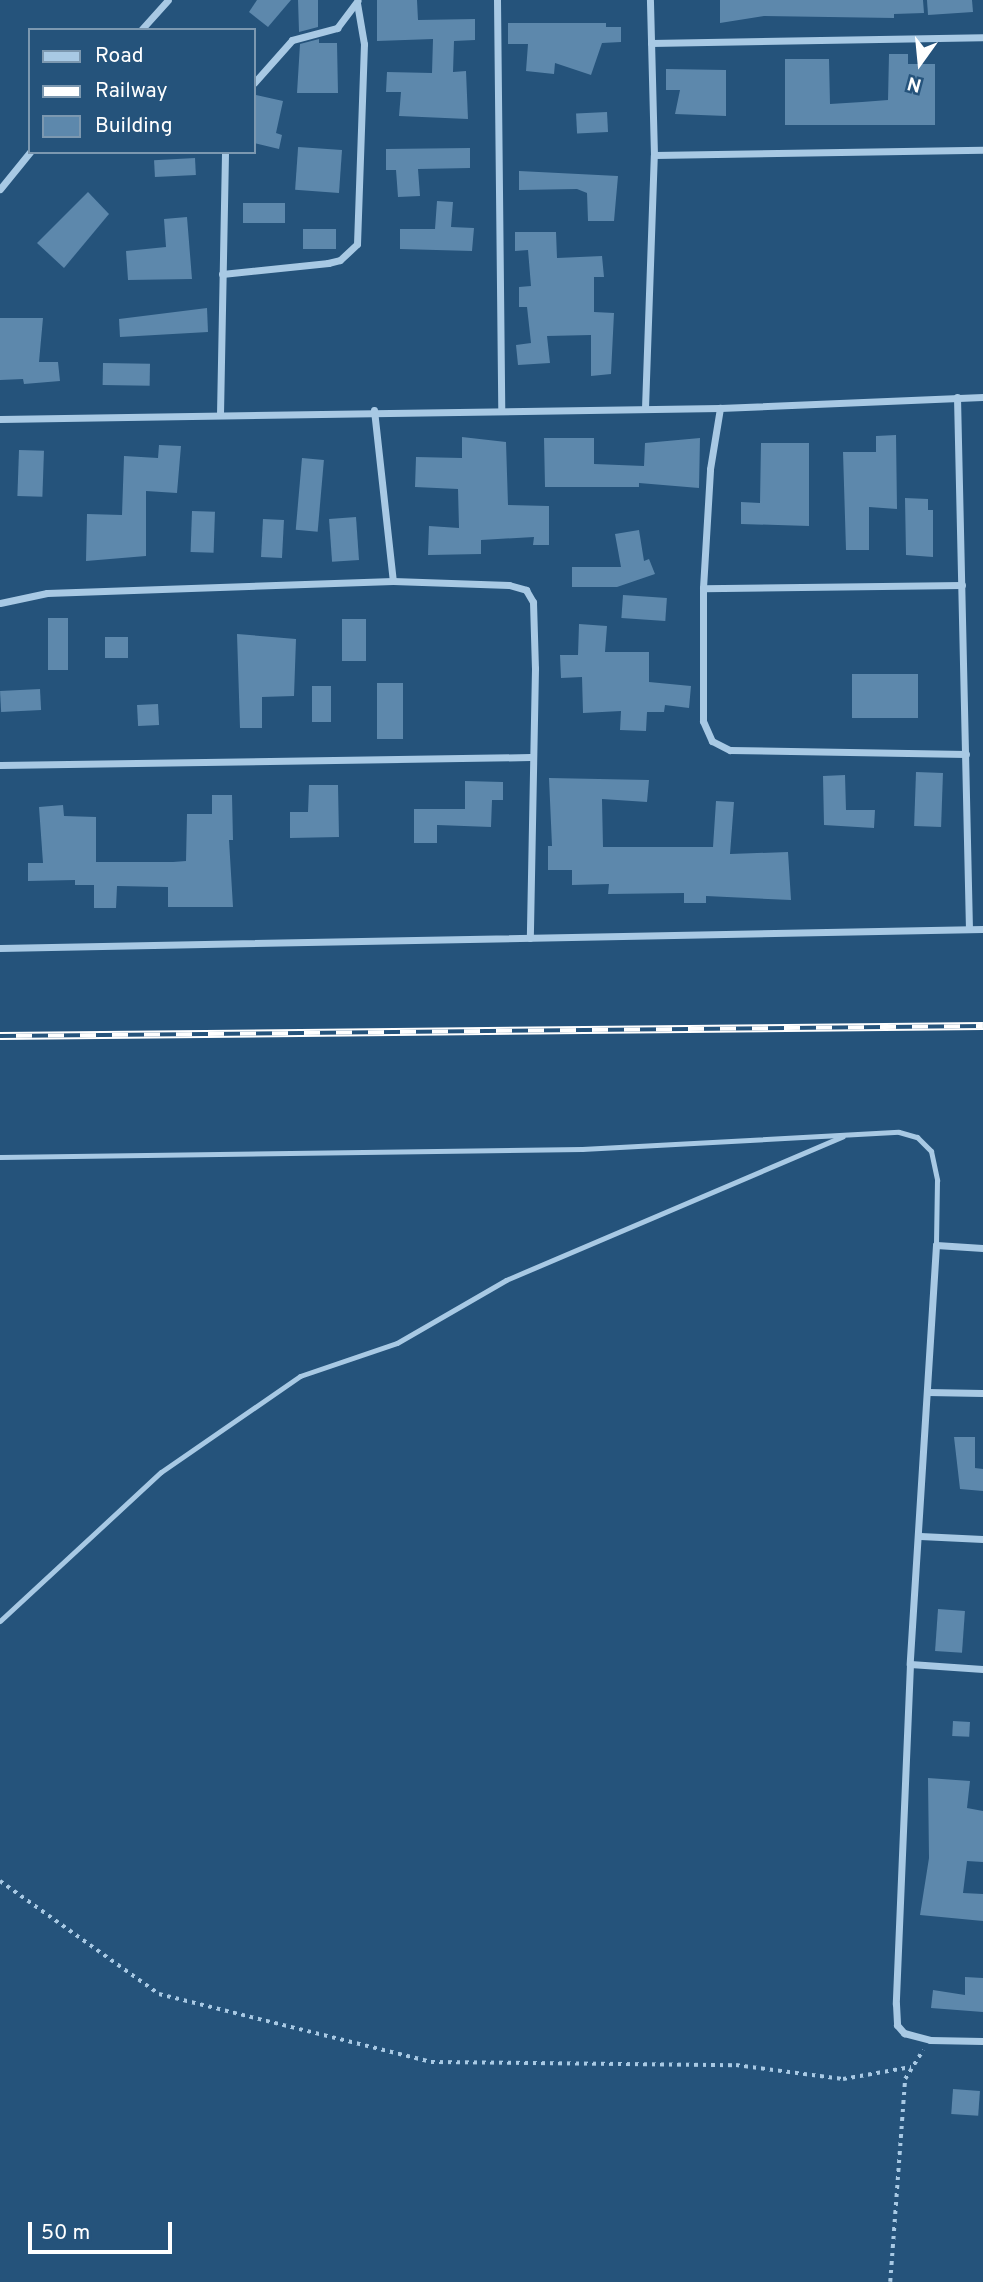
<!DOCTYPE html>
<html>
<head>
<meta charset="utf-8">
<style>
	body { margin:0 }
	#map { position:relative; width:983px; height:2282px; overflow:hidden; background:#25537b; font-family:Overpass,sans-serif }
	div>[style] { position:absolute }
	.building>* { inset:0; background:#5d88ac; transform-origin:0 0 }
	.path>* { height:3.5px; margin-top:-1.75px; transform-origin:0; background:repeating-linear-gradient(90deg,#a8c9e4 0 3.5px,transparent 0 8.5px) }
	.lane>* { height:5px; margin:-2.5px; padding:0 2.5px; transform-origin:2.5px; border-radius:2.5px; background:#a8c9e4 }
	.street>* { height:7px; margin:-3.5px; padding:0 3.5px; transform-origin:3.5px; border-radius:3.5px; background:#a8c9e4 }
	.rail>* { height:8px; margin-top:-4px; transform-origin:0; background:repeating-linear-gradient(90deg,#25537b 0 16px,#fff 0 32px); box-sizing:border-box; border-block:2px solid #fff }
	span { translate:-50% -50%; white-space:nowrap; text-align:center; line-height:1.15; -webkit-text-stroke:7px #25537b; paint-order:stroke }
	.legend { position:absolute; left:28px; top:28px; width:228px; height:126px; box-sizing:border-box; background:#25537b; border:2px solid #7c98b0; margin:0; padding:9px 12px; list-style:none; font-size:21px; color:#fff }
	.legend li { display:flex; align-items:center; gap:14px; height:35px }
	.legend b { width:35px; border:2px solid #7c98b0 }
	.north { position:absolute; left:885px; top:28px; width:70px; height:70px; -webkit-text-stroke:5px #25537b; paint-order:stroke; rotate:195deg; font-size:19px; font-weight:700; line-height:28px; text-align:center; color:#fff }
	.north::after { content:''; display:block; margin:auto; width:24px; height:32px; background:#fff; clip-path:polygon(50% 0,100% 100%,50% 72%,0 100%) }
	.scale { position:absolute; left:28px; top:2222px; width:144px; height:32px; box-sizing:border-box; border:4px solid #fff; border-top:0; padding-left:9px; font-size:21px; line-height:24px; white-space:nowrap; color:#fff; -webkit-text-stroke:5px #25537b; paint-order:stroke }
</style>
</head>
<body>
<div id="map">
	<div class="building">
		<div style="clip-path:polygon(257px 0,291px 0,268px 27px,249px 12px)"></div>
		<div style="clip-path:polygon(298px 0,318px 0,318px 27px,299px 32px)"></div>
		<div style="clip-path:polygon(377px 0,417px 0,418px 20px,475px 19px,475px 40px,454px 41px,453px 72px,466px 71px,468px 119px,399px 116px,401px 92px,386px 92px,387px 72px,432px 73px,433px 39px,377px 41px)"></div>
		<div style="clip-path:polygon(720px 0,923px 0,924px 13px,894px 14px,894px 18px,764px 16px,720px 23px)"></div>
		<div style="clip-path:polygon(927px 0,972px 0,973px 12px,928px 15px)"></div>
		<div style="clip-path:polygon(508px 23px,606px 23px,606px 27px,621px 27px,621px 42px,602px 43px,591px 75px,555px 63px,554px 74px,526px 71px,528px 44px,508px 44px)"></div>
		<div style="clip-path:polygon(319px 39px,319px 43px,337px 43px,338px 93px,297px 93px,300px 44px)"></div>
		<div style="clip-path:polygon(889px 54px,908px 54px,908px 64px,935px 64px,935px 125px,785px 125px,785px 59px,829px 59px,830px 104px,862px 102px,888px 100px)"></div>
		<div style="clip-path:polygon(666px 69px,726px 70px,726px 116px,675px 114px,680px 90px,666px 90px)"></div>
		<div style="clip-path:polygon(256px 95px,283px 101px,276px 133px,282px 135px,279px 149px,254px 143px)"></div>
		<div style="left:607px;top:112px;width:20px;height:31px;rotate:87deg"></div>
		<div style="clip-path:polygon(470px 148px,470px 168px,418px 169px,420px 196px,398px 197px,396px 170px,386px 170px,386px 149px)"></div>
		<div style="left:342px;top:150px;width:43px;height:44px;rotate:94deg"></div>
		<div style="left:195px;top:158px;width:17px;height:41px;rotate:87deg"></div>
		<div style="clip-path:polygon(519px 171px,618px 176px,614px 221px,588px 221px,587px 193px,577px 189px,519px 190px)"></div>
		<div style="clip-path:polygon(88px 192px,109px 214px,64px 268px,37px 243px)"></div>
		<div style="clip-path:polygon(437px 201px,453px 202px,451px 227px,474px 228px,472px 251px,400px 249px,400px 229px,435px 229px)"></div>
		<div style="left:243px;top:203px;width:42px;height:20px"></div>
		<div style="clip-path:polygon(187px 217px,192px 279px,128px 280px,126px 251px,166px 247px,164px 219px)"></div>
		<div style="left:303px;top:229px;width:33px;height:20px"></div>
		<div style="clip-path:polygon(515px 232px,556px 232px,557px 258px,602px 256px,604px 277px,594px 277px,594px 312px,614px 313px,611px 374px,591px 376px,591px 335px,547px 336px,550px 363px,518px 365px,516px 345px,531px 343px,527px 307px,519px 307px,519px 287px,531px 286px,528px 250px,515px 251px)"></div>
		<div style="clip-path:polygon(207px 308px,208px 332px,120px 337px,119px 319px)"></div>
		<div style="clip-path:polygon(0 318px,43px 318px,39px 362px,58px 362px,60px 381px,24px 384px,23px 379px,0 380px)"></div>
		<div style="left:103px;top:363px;width:47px;height:22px;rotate:1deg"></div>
		<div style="clip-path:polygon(896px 435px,897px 509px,869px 507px,869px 550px,846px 550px,843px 452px,876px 452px,876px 436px)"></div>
		<div style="clip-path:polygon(462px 437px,506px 442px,508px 505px,549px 506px,549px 545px,533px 545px,534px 537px,481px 540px,481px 554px,428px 555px,429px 526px,459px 528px,458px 489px,415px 487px,416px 457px,462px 458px)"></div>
		<div style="clip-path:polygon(544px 438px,594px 438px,594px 464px,644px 466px,645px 443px,700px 438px,699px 488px,639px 483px,639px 487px,545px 487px)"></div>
		<div style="clip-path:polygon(761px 443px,809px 443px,809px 526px,741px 524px,741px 502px,760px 503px)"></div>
		<div style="clip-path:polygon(159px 445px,181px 446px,177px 493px,146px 491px,146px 556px,86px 561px,87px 514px,122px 515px,124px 456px,158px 458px)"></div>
		<div style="left:19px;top:450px;width:25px;height:46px;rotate:2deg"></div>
		<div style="left:302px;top:458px;width:22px;height:72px;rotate:5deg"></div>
		<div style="clip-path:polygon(905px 498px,928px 499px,928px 510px,933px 510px,933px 557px,906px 555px)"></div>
		<div style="left:192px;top:511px;width:23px;height:41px;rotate:2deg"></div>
		<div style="left:356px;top:517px;width:43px;height:27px;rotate:86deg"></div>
		<div style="left:263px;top:519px;width:21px;height:38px;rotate:3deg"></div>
		<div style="clip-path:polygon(639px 530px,644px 561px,649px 559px,655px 574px,617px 587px,572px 587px,572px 567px,621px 567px,615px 534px)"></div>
		<div style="left:623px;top:595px;width:44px;height:23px;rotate:4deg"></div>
		<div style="left:48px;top:618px;width:20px;height:52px"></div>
		<div style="left:342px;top:619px;width:24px;height:42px"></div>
		<div style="clip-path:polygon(579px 624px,607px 626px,605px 652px,649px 652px,649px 682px,691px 686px,689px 708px,665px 705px,664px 712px,647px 712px,646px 731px,620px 730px,621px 711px,583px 713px,582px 677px,561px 678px,560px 655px,578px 655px)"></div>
		<div style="clip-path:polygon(237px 634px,296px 639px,294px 696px,262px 697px,262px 728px,240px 728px)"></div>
		<div style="left:105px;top:637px;width:23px;height:21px"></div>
		<div style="left:852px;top:674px;width:66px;height:44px"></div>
		<div style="left:377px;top:683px;width:26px;height:56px"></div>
		<div style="left:331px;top:686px;width:36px;height:19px;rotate:90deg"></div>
		<div style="left:40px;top:689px;width:21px;height:40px;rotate:87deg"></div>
		<div style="left:158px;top:704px;width:21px;height:21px;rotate:87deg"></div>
		<div style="left:916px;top:772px;width:27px;height:54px;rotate:2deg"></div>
		<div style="clip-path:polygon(845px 775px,846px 810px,875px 810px,874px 828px,824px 825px,823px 776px)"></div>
		<div style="clip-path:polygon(549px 778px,649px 780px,647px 802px,602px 799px,603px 847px,713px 847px,716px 801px,734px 802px,730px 854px,788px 852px,791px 900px,706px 896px,706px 903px,684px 903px,684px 893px,608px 894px,609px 884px,572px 885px,572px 870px,548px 870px,548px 846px,552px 846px)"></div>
		<div style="clip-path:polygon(465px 781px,503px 782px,503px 800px,492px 800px,491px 827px,437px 825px,437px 843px,414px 843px,414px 809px,465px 809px)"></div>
		<div style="clip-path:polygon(309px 785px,338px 785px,339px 837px,290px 838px,290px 812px,308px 812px)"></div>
		<div style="clip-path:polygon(212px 795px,232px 795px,233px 840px,229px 840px,233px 907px,168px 907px,168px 887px,117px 886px,116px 908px,94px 908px,94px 885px,75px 885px,75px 880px,28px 881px,28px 863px,43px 863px,39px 807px,63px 805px,64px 816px,96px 817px,96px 862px,173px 862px,186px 861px,187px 814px,212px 814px)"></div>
		<div style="clip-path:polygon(954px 1437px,975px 1437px,975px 1468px,983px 1469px,983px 1491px,960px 1489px)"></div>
		<div style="left:938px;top:1609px;width:27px;height:42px;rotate:4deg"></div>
		<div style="left:953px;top:1721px;width:17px;height:15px;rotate:3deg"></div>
		<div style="clip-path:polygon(928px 1778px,970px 1781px,967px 1808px,983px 1811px,983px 1862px,967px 1861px,963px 1893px,983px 1894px,983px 1921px,920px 1915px,929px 1858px)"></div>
		<div style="clip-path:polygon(965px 1977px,983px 1978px,983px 2012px,931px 2008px,933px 1990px,965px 1995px)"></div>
		<div style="left:953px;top:2089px;width:27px;height:25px;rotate:4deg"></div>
	</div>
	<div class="path">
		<div style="left:0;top:1881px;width:195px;rotate:35.4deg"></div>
		<div style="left:159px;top:1994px;width:280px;rotate:14deg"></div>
		<div style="left:431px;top:2062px;width:305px;rotate:0.6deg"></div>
		<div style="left:736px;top:2065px;width:108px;rotate:7.5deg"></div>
		<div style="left:843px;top:2079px;width:69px;rotate:-10deg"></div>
		<div style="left:890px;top:2282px;width:204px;rotate:-85.8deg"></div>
		<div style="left:905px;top:2079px;width:34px;rotate:-58deg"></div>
	</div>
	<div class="lane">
		<div style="left:0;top:1157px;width:582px;rotate:-0.79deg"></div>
		<div style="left:582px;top:1149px;width:317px;rotate:-3.1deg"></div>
		<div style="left:899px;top:1132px;width:19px;rotate:16deg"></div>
		<div style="left:917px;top:1137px;width:20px;rotate:45deg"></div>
		<div style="left:931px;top:1151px;width:30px;rotate:78deg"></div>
		<div style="left:937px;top:1180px;width:65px;rotate:90.9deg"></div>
		<div style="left:0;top:1621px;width:219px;rotate:-42.8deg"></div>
		<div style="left:161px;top:1472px;width:169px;rotate:-34.6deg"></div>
		<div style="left:300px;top:1376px;width:102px;rotate:-18.8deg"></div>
		<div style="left:397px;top:1343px;width:126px;rotate:-30deg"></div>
		<div style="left:506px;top:1280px;width:366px;rotate:-23.1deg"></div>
	</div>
	<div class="street">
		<div style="left:497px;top:0;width:408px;rotate:89.4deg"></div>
		<div style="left:141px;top:30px;width:40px;rotate:-48deg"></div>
		<div style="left:651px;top:43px;width:332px;rotate:-1deg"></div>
		<div style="left:254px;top:83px;width:57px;rotate:-48.5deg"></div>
		<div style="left:292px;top:40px;width:47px;rotate:-14.9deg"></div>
		<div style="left:337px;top:28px;width:34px;rotate:-53deg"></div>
		<div style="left:654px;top:155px;width:329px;rotate:-0.9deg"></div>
		<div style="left:0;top:189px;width:48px;rotate:-51deg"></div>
		<div style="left:222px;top:274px;width:107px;rotate:-5.9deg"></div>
		<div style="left:328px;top:263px;width:12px;rotate:-14deg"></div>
		<div style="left:340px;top:260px;width:23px;rotate:-43deg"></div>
		<div style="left:357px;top:244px;width:200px;rotate:-88deg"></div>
		<div style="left:364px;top:44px;width:42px;rotate:-99.7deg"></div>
		<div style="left:957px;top:397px;width:532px;rotate:88.71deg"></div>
		<div style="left:645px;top:408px;width:253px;rotate:-88deg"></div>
		<div style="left:654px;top:155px;width:155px;rotate:-91.5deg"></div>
		<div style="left:374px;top:410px;width:172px;rotate:83.7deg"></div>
		<div style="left:220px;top:414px;width:262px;rotate:-88.9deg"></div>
		<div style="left:0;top:419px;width:720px;rotate:-0.88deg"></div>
		<div style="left:720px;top:408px;width:263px;rotate:-2.4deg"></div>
		<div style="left:962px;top:585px;width:259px;rotate:179.3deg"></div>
		<div style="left:703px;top:588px;width:133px;rotate:90deg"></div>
		<div style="left:703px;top:721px;width:22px;rotate:66deg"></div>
		<div style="left:712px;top:741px;width:20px;rotate:27deg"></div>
		<div style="left:730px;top:750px;width:236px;rotate:1deg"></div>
		<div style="left:703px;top:588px;width:119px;rotate:-86.6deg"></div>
		<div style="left:710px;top:469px;width:62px;rotate:-80.7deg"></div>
		<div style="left:0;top:603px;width:48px;rotate:-12deg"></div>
		<div style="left:47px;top:593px;width:346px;rotate:-2deg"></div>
		<div style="left:393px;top:581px;width:116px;rotate:2deg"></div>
		<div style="left:509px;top:585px;width:18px;rotate:16deg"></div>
		<div style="left:526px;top:590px;width:14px;rotate:60deg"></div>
		<div style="left:533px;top:602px;width:66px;rotate:88.3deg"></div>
		<div style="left:535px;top:668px;width:270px;rotate:91.1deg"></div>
		<div style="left:0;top:765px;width:530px;rotate:-0.86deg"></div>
		<div style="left:0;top:948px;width:983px;rotate:-1.11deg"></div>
		<div style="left:983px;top:1248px;width:47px;rotate:-176.3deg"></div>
		<div style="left:936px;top:1245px;width:420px;rotate:93.6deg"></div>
		<div style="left:910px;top:1664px;width:340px;rotate:92.4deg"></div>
		<div style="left:896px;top:2004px;width:21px;rotate:87deg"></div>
		<div style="left:897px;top:2025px;width:11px;rotate:49deg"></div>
		<div style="left:904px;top:2033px;width:27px;rotate:15deg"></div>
		<div style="left:930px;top:2040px;width:53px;rotate:1.1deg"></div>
		<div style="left:927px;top:1392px;width:56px;rotate:1deg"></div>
		<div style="left:920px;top:1536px;width:63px;rotate:2.7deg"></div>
		<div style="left:910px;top:1664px;width:73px;rotate:3.9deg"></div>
	</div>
	<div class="rail">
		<div style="left:0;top:1036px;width:983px;rotate:-0.58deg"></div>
	</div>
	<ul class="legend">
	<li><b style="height:9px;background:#a8c9e4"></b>Road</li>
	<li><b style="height:9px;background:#fff"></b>Railway</li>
	<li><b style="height:19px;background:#5d88ac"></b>Building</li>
	</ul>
	<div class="north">N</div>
	<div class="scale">50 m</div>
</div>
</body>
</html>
